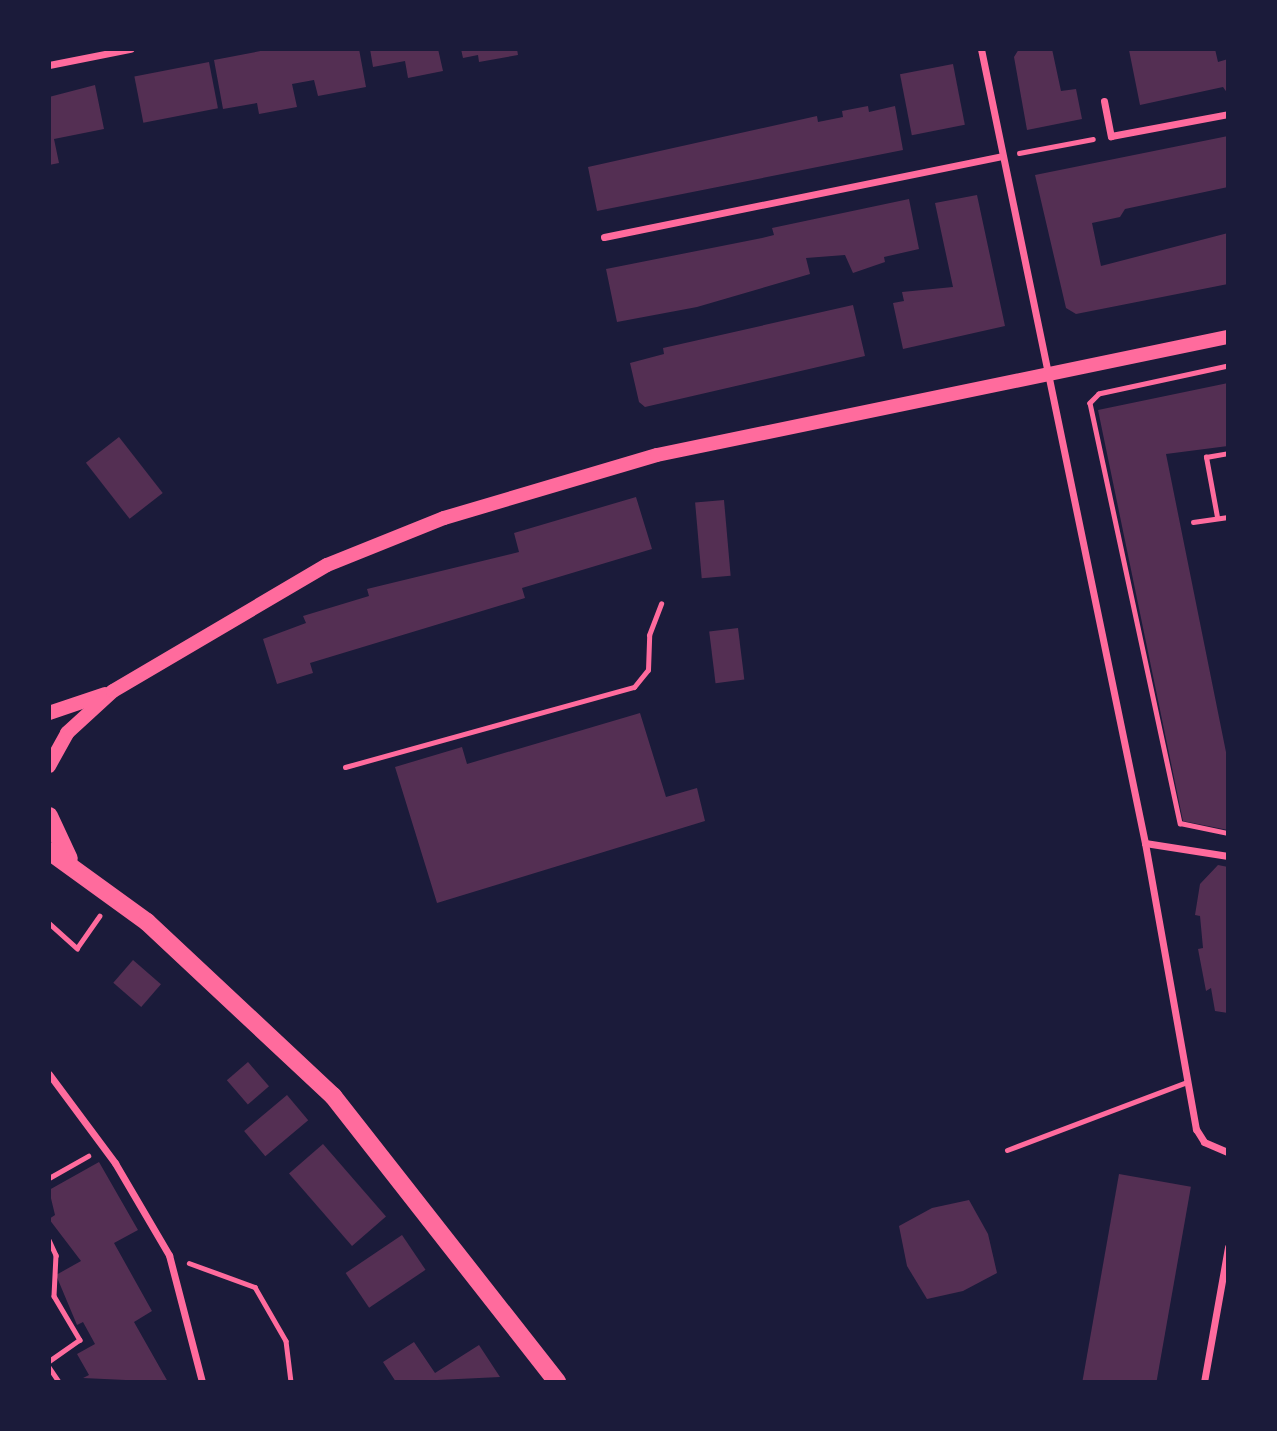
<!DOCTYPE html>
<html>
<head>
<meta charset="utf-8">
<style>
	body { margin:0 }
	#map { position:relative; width:1277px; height:1431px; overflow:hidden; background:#1b1b3a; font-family:"Noto Sans",sans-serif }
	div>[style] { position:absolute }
	.building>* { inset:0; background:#542f53; transform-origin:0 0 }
	.path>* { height:4.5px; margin:-2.25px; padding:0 2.25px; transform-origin:2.25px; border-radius:2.25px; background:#ff6b9d }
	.service>* { height:5px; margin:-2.5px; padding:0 2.5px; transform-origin:2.5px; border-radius:2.5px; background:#ff6b9d }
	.minor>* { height:7px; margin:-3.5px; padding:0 3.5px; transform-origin:3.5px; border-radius:3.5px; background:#ff6b9d }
	.secondary>* { height:14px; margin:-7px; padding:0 7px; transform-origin:7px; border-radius:7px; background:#ff6b9d }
	.primary>* { height:18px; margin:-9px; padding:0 9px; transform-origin:9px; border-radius:9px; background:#ff6b9d }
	span { translate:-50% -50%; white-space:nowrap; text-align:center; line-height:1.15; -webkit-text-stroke:7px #1b1b3a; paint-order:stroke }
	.frame { position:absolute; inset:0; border:51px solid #1b1b3a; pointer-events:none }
</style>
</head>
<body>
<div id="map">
	<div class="building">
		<div style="clip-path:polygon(271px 49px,359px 49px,366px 87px,318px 96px,314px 80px,292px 84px,297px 107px,259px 114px,257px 103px,223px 109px,214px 60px)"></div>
		<div style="clip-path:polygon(370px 49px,438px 49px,443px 71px,408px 78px,405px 61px,373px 67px)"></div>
		<div style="clip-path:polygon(461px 49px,517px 49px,518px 55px,479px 62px,478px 55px,463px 58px)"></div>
		<div style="clip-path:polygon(1019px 49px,1052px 49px,1061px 91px,1076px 89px,1082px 119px,1027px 130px,1014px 57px)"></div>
		<div style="clip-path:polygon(1215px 49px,1218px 62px,1228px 59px,1228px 94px,1223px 87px,1140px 105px,1129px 50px)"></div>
		<div style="left:209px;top:62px;width:47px;height:76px;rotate:79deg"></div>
		<div style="left:953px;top:64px;width:62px;height:54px;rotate:79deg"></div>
		<div style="clip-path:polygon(95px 85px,104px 129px,54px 139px,59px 163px,49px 165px,49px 97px)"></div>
		<div style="clip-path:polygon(868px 106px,869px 112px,895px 106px,903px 150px,597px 211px,588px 167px,817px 116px,818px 122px,843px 117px,842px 111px)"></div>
		<div style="clip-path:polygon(1228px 136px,1228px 187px,1125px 209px,1120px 217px,1092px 223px,1101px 266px,1228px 233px,1228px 284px,1076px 314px,1066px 308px,1035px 175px)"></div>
		<div style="clip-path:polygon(977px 195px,1005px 326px,903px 349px,893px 303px,904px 301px,902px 292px,953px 287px,935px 203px)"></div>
		<div style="clip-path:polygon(909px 199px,919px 249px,884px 257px,885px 262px,853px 273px,845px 255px,806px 258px,810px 274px,697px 307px,617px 322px,606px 269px,762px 238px,774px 235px,772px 228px)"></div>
		<div style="clip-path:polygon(853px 305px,865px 356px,645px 407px,639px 402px,630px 363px,664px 354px,663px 348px)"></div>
		<div style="clip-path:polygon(1228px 383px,1228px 446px,1166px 454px,1228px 762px,1228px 830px,1183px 821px,1098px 410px)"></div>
		<div style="left:119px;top:437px;width:71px;height:42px;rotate:52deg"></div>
		<div style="clip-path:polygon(636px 497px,652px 549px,522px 588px,525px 598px,310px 663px,313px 673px,277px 684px,263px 639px,306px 623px,303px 616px,369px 596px,367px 589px,519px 552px,514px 533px)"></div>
		<div style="left:724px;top:500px;width:76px;height:29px;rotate:85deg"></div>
		<div style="left:738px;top:628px;width:52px;height:29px;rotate:83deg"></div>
		<div style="clip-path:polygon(640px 713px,666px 797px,697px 788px,705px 821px,437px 903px,395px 767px,462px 747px,467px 764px)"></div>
		<div style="clip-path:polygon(1218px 865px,1228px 867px,1228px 1013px,1215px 1011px,1211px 988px,1206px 991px,1198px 949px,1203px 948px,1200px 916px,1195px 915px,1200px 884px)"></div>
		<div style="left:133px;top:960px;width:37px;height:30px;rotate:41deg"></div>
		<div style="left:248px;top:1062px;width:32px;height:28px;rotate:49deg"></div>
		<div style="left:287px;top:1095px;width:33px;height:56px;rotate:50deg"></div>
		<div style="left:323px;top:1144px;width:96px;height:45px;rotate:49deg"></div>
		<div style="clip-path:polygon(99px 1162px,138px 1230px,114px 1243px,152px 1311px,134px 1322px,168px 1382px,83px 1378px,89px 1375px,77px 1354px,95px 1344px,83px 1322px,77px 1325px,56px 1275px,81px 1261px,49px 1219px,55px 1215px,49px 1190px)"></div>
		<div style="left:1119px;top:1174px;width:73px;height:212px;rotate:10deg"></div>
		<div style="clip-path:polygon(969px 1200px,988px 1234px,997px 1273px,963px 1291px,927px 1299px,907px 1266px,899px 1226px,932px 1208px)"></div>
		<div style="left:402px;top:1235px;width:42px;height:68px;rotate:56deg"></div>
		<div style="clip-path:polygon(414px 1342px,435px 1373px,479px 1345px,500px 1377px,396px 1382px,383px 1362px)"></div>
	</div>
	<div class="path">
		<div style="left:1019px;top:153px;width:75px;rotate:-10.7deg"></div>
		<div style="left:1228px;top:366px;width:132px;rotate:167.8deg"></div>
		<div style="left:1099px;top:394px;width:13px;rotate:135deg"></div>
		<div style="left:1090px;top:403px;width:430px;rotate:77.9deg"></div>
		<div style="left:1180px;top:823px;width:49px;rotate:11.8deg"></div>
		<div style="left:1217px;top:517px;width:61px;rotate:-100.4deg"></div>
		<div style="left:1206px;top:457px;width:22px;rotate:-10deg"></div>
		<div style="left:1193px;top:522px;width:35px;rotate:-8deg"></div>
		<div style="left:49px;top:923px;width:38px;rotate:42deg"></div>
		<div style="left:77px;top:948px;width:39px;rotate:-55deg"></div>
		<div style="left:49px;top:1178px;width:45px;rotate:-29.4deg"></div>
		<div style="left:49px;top:1240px;width:17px;rotate:65deg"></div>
		<div style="left:56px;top:1255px;width:41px;rotate:92.8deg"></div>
		<div style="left:54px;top:1296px;width:51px;rotate:59.4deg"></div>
		<div style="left:80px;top:1340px;width:38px;rotate:145deg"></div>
		<div style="left:189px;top:1263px;width:70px;rotate:20deg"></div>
		<div style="left:255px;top:1287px;width:62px;rotate:60.1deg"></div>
		<div style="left:286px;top:1341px;width:41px;rotate:83deg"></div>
		<div style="left:49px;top:1367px;width:18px;rotate:56deg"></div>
	</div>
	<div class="service">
		<div style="left:345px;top:767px;width:300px;rotate:-15.5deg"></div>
		<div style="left:634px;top:687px;width:22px;rotate:-51deg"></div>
		<div style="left:648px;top:670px;width:35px;rotate:-88deg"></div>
		<div style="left:649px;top:635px;width:34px;rotate:-69deg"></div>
		<div style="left:1007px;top:1150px;width:192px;rotate:-20.7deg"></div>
	</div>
	<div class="minor">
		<div style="left:981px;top:49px;width:811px;rotate:78.33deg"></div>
		<div style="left:1145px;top:843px;width:291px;rotate:79.9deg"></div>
		<div style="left:1196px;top:1129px;width:15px;rotate:58deg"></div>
		<div style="left:1204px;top:1142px;width:26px;rotate:23deg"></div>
		<div style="left:49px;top:65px;width:83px;rotate:-11.2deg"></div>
		<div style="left:1104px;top:101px;width:36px;rotate:79deg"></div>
		<div style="left:1111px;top:136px;width:119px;rotate:-10.6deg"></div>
		<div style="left:604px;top:237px;width:406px;rotate:-11.5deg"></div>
		<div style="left:1145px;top:843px;width:84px;rotate:8.9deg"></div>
		<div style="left:49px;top:1074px;width:111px;rotate:53.4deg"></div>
		<div style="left:115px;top:1163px;width:107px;rotate:59.6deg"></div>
		<div style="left:169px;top:1255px;width:131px;rotate:75.4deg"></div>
		<div style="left:1204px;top:1382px;width:137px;rotate:-79.9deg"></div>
	</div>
	<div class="secondary">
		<div style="left:49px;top:713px;width:59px;rotate:-18.7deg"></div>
		<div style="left:49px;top:766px;width:38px;rotate:-61deg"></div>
		<div style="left:67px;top:733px;width:62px;rotate:-42.4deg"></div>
		<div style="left:113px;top:691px;width:248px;rotate:-30.5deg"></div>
		<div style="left:327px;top:565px;width:126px;rotate:-21.9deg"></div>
		<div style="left:444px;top:518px;width:222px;rotate:-16.5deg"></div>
		<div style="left:657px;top:455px;width:583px;rotate:-11.68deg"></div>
	</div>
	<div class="primary">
		<div style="left:49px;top:816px;width:47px;rotate:65.1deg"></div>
		<div style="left:49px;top:851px;width:121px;rotate:35.9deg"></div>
		<div style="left:147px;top:922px;width:255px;rotate:43.1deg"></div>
		<div style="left:333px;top:1096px;width:363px;rotate:51.9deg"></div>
	</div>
	<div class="frame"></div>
</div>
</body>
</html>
